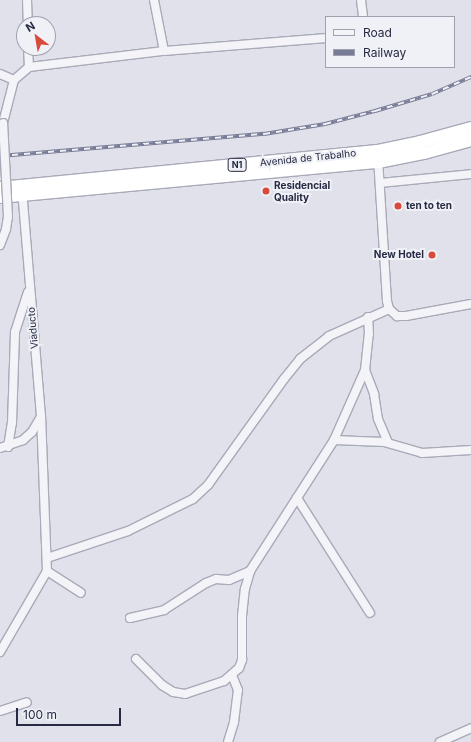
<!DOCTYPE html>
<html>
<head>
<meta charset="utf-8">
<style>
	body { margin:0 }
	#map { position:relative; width:471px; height:742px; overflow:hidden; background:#e0e1ea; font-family:Inter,sans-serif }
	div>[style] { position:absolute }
	.roads { filter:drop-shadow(1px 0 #a8aab8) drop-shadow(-1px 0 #a8aab8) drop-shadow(0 1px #a8aab8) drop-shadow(0 -1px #a8aab8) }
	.minor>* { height:8px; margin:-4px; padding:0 4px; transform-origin:4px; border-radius:4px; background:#f3f3f8 }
	.highway>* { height:12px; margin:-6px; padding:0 6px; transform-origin:6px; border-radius:6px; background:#fff }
	.rail>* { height:3.5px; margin-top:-1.75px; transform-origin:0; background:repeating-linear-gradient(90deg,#eff1f7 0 6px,#787b95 0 12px); box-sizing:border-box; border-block:1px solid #787b95 }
	.bridges { filter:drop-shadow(1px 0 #a8aab8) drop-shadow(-1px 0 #a8aab8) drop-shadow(0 1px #a8aab8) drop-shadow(0 -1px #a8aab8) }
	.minor-bridge>* { height:8px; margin:-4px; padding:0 4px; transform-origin:4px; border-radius:4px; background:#f3f3f8 }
	.dots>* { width:11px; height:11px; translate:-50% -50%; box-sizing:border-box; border:2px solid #eff1f7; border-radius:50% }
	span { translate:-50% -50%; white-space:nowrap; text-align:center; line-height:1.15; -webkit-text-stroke:4px #eff1f7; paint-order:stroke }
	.shield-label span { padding:1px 3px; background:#eff1f7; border:1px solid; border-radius:3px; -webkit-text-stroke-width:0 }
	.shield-label { font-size:9px; color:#272a42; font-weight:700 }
	.street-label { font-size:10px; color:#272a42 }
	.poi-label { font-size:10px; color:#272a42; font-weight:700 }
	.left { translate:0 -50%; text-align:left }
	.right { translate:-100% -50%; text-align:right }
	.legend { position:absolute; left:325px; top:16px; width:130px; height:52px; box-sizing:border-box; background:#eff1f7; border:1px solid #9fa1af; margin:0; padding:5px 7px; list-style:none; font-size:12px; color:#272a42 }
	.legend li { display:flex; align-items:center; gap:8px; height:20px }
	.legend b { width:20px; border:1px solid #9fa1af }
	.north { position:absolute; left:16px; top:16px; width:40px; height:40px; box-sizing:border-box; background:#eff1f7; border:1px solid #9fa1af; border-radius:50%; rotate:329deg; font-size:11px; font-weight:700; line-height:16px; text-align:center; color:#272a42 }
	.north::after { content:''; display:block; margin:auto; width:14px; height:18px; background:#d84b3b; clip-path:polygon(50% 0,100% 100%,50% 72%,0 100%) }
	.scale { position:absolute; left:16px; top:708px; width:105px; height:18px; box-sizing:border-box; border:2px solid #272a42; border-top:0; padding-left:5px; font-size:12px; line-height:14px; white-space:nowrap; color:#272a42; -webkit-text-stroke:3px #eff1f7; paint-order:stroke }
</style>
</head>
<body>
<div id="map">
	<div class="roads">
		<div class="minor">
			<div style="left:27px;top:0;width:24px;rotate:88deg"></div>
			<div style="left:154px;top:0;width:52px;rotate:78.9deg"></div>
			<div style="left:361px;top:0;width:17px;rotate:83deg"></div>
			<div style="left:28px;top:48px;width:19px;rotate:87deg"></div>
			<div style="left:0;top:74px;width:15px;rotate:23deg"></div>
			<div style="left:14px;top:80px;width:20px;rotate:-41deg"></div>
			<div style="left:29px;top:67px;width:136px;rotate:-6.8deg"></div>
			<div style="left:164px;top:51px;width:163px;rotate:-4.6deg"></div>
			<div style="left:3px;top:123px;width:44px;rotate:-75.7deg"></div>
			<div style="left:378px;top:158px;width:143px;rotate:86.4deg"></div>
			<div style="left:387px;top:301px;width:8px;rotate:76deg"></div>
			<div style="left:389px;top:309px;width:11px;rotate:41deg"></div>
			<div style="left:397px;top:316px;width:9px"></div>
			<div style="left:406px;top:316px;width:66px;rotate:-10.5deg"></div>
			<div style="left:380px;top:183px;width:91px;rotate:-5.6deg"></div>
			<div style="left:365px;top:370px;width:26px;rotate:69deg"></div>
			<div style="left:374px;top:394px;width:25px;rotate:81deg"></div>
			<div style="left:378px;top:419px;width:25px;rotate:67deg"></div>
			<div style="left:334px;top:440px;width:50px;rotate:2.3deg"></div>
			<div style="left:384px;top:442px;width:40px;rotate:16deg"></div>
			<div style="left:422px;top:453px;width:49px;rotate:-3.5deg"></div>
			<div style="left:8px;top:447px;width:24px;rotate:-81deg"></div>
			<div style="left:12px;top:423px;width:91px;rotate:-88.1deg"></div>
			<div style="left:15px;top:332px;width:42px;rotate:-72deg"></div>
			<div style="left:0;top:448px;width:24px;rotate:-19deg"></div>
			<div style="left:23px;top:440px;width:12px;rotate:-42deg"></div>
			<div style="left:32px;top:432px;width:16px;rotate:-60deg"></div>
			<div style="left:297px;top:498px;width:136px;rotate:57.6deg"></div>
			<div style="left:47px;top:558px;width:85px;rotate:-18.4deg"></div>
			<div style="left:128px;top:531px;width:72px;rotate:-26.2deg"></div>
			<div style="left:193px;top:499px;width:21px;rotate:-43deg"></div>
			<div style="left:208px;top:485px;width:130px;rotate:-54.4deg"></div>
			<div style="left:284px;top:379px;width:26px;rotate:-51deg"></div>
			<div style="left:300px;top:359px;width:37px;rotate:-38deg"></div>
			<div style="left:329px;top:336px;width:66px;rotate:-24.2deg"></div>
			<div style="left:47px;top:571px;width:40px;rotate:32.9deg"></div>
			<div style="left:130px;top:618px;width:35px;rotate:-13deg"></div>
			<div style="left:164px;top:610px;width:50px;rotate:-32.7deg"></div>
			<div style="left:206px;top:583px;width:11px;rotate:-22deg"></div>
			<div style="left:216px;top:579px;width:13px;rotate:4deg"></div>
			<div style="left:229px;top:580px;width:23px;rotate:-23deg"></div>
			<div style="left:0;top:652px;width:94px;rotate:-59.9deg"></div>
			<div style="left:47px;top:571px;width:155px;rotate:-92.2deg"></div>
			<div style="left:41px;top:416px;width:226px;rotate:-94.8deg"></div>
			<div style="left:136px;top:659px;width:37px;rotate:45deg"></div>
			<div style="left:162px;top:685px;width:13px;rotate:32deg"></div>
			<div style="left:173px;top:692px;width:12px;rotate:9deg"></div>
			<div style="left:185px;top:694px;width:41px;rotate:-18.4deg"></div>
			<div style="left:224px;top:681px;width:20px;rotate:-41deg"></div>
			<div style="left:239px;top:668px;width:9px;rotate:-69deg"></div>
			<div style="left:242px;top:660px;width:44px;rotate:-90deg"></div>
			<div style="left:242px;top:616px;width:27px;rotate:-84deg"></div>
			<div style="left:245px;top:589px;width:19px;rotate:-74deg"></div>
			<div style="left:250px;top:571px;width:156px;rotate:-57.3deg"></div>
			<div style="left:334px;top:440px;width:77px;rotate:-66.1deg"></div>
			<div style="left:365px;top:370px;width:36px;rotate:-84deg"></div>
			<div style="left:369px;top:334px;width:17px;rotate:-93deg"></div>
			<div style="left:0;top:711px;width:28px;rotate:-18deg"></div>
			<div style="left:228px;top:742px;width:21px;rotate:-73deg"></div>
			<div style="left:234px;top:722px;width:32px;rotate:-83deg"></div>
			<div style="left:238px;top:690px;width:16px;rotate:-112deg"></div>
			<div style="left:440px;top:742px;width:34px;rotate:-24deg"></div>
		</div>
		<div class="highway">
			<div style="left:0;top:188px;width:379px;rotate:-5.6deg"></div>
			<div style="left:377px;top:151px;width:44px;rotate:-11.8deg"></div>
			<div style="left:420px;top:142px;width:53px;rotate:-15.4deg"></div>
			<div style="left:0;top:197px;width:380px;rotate:-5.3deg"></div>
			<div style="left:378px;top:162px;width:47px;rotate:-11.1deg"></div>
			<div style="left:424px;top:153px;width:49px;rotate:-15.5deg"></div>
		</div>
	</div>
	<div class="rail">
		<div style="left:0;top:156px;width:265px;rotate:-4.8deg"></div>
		<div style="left:264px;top:134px;width:62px;rotate:-9.3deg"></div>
		<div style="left:325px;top:124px;width:52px;rotate:-14.6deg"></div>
		<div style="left:375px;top:111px;width:59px;rotate:-16.6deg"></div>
		<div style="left:432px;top:94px;width:43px;rotate:-23.6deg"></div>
	</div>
	<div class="bridges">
		<div class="minor-bridge">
			<div style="left:0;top:245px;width:17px;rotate:-69deg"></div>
			<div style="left:6px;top:229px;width:12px;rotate:-81deg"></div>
			<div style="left:8px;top:217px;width:94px;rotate:-93deg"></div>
		</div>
	</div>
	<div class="dots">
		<div style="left:266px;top:191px;background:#d84b3b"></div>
		<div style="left:398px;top:206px;background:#d84b3b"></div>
		<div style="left:432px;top:255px;background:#d84b3b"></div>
	</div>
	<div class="shield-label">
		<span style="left:237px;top:165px">N1</span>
	</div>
	<div class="street-label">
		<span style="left:308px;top:158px;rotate:-6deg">Avenida de Trabalho</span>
		<span style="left:33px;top:328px;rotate:-95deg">Viaducto</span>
	</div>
	<div class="poi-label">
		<span class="left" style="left:274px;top:191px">Residencial<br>Quality</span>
		<span class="left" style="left:406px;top:206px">ten to ten</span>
		<span class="right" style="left:424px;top:255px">New Hotel</span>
	</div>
	<ul class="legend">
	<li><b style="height:5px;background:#f3f3f8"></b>Road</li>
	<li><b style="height:5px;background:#787b95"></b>Railway</li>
	</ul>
	<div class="north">N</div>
	<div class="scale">100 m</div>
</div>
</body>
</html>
